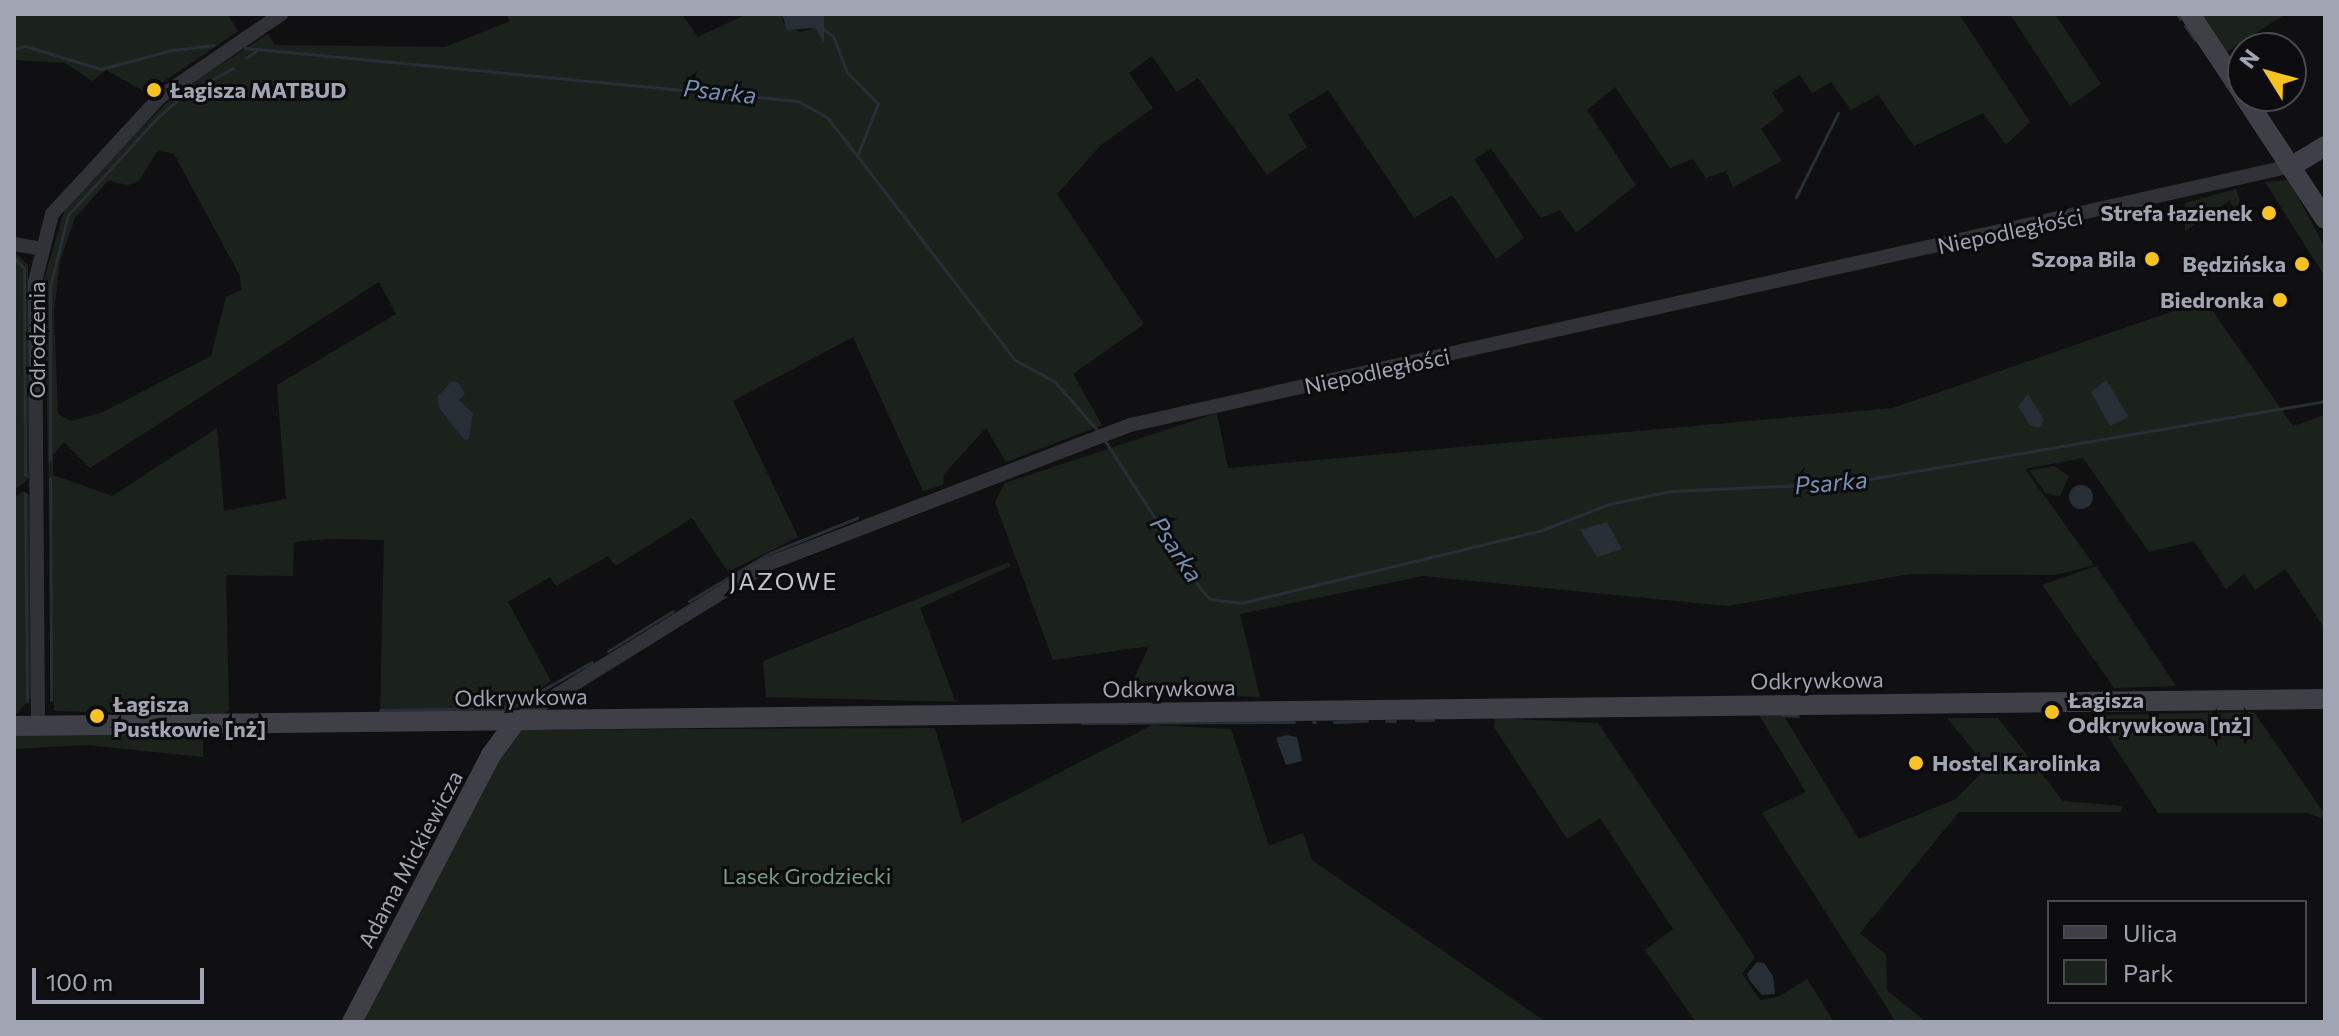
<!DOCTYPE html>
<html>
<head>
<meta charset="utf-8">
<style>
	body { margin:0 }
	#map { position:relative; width:2339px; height:1036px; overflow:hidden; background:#101012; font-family:Commissioner,sans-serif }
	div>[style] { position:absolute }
	.green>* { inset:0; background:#1b221c }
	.water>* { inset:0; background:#272e36 }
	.round { border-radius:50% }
	.stream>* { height:3px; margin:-1.5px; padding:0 1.5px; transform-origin:1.5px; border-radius:1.5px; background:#272e36 }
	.street>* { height:14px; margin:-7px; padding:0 7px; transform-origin:7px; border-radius:7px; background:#313237 }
	.secondary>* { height:20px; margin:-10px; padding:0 10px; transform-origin:10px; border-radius:10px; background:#3f4047 }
	.dots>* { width:22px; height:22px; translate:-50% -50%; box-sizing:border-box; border:4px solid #0c0b0d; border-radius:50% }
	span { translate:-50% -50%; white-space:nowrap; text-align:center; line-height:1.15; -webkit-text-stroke:6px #0c0b0d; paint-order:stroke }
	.poi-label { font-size:22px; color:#a1a5b3; font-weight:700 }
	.left { translate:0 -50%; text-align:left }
	.right { translate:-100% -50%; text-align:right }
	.street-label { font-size:22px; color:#a1a5b3 }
	.park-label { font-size:22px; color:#779f7d }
	.water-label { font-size:24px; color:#7690b1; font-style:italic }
	.neighbourhood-label { font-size:24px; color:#c2c4cf; letter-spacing:2px }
	.frame { position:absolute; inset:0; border:16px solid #a1a5b3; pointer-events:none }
	.legend { position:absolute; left:2047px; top:900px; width:260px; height:104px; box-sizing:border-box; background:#0c0b0d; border:2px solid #48494f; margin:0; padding:10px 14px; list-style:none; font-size:24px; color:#a1a5b3 }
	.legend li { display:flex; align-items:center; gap:16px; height:40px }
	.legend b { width:40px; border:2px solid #48494f }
	.north { position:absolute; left:2227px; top:32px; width:80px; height:80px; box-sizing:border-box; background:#0c0b0d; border:2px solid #48494f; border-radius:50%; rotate:307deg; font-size:22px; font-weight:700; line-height:32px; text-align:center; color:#a1a5b3 }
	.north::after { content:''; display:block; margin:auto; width:28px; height:36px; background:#f8c322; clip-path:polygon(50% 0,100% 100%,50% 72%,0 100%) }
	.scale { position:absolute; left:32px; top:968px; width:172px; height:36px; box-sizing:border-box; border:4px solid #a1a5b3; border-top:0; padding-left:10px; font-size:24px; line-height:28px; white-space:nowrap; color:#a1a5b3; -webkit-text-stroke:6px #0c0b0d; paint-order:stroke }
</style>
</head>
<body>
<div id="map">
	<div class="green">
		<div style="clip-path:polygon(14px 14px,227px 14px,238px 31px,147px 93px,106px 70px,92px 81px,65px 63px,14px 60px)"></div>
		<div style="clip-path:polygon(evenodd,506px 14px,682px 14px,698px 37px,747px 14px,782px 14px,783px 23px,800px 32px,815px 28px,824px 43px,824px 14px,1959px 14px,2030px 122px,2006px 145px,1983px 113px,1914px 146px,1878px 95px,1851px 110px,1831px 82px,1812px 93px,1800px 75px,1772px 92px,1784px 111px,1761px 129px,1782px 161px,1733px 187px,1726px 171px,1706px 178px,1693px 159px,1670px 168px,1615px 87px,1587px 110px,1636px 185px,1576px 233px,1560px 210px,1541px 218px,1491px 149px,1474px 159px,1524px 238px,1496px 259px,1452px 195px,1414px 218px,1328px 90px,1288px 115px,1307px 147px,1267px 175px,1198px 78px,1177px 92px,1152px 56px,1129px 73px,1153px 108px,1101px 145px,1057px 194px,1144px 324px,1073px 374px,1102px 425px,1006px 462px,986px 428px,944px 474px,943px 485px,923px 491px,853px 337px,733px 401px,798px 537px,728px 572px,692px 518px,616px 566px,608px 556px,556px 586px,550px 577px,508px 602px,551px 681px,513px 708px,380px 713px,384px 540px,328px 539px,294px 542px,293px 576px,226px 575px,229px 710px,224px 715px,54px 711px,44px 279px,66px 205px,174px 95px,268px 34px,275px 45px,445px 47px,510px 21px,506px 14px,158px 150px,174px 154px,240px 276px,241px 290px,226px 297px,211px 356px,103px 412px,71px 421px,58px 414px,54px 313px,60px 261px,75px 218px,108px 181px,128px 185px,139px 181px,158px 150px,506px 14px,379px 282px,396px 314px,277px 385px,286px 499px,224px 511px,217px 428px,112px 496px,53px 475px,53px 455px,64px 442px,90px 468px,379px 282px)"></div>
		<div style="clip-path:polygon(2010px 14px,2055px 14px,2101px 84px,2070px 106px)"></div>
		<div style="clip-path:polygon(2200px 14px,2283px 14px,2284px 15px,2227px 52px)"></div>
		<div style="clip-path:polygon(2289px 180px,2325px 248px,2325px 277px,2265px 182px)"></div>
		<div style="clip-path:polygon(2236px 189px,2241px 204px,2234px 207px,2229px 201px,2185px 231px,2185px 203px)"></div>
		<div style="clip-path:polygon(14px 252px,28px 265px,31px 477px,14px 490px)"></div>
		<div style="clip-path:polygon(2205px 300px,2293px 426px,2325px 415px,2325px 629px,2285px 569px,2255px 590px,2244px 574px,2226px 589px,2194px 541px,2149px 552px,2083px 458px,2025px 469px,2094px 565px,2055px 575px,1910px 574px,1727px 606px,1423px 576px,1240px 614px,1260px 697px,1128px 692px,1149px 646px,1053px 660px,995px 502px,1005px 483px,1217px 413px,1228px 468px,1893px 408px)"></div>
		<div style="clip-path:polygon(2054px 466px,2069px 476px,2060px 496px,2045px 493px,2029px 470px)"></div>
		<div style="clip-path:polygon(24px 491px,29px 495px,32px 697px,14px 716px,14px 497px)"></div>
		<div style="clip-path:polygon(1009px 562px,1011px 566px,920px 608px,955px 700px,961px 702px,766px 697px,763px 661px)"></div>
		<div style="clip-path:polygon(2096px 566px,2176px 686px,2114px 688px,2042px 585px)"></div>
		<div style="clip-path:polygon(1757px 712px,1782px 713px,1859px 839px,1956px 799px,1987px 767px,1947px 718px,1998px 718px,2063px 801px,2123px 806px,2121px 812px,1959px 812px,1860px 933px,1886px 955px,1887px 990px,1926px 1022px,1896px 1022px,1762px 813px,1806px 792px)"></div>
		<div style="clip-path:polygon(2254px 712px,2324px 813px,2320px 818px,2308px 813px,2158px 813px,2094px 715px)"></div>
		<div style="clip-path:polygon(1495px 718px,1598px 723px,1755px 957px,1742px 974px,1760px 1000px,1778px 997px,1807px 979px,1834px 1022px,1696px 1022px,1645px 950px,1673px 929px,1600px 818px,1567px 839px,1494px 727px)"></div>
		<div style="clip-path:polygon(1152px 725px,1231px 729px,1269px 846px,1303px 833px,1312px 860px,1546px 1022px,357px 1022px,485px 783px,519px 730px,935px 728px,962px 823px)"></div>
		<div style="clip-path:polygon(203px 731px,203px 757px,86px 745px,14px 749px,14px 733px)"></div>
	</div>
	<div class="water">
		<div style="clip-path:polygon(782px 14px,824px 14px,824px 43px,815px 28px,787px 30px)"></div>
		<div style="clip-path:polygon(2106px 380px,2129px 417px,2110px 426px,2091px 392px)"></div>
		<div style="clip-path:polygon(452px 381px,458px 382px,465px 394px,459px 400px,473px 413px,469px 439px,464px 440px,440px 409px,437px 397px)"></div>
		<div style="clip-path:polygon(2028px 394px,2044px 420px,2039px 428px,2030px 425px,2018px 406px)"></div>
		<div class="round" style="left:2069px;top:485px;width:24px;height:24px"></div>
		<div style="clip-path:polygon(1607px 522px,1622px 549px,1597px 557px,1580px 530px)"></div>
		<div style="clip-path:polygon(1286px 735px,1297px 737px,1302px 761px,1286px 765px,1276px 738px)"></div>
		<div style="clip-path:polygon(1757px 962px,1764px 963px,1773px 976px,1775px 994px,1762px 995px,1750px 981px,1747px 974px)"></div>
	</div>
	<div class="stream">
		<div style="left:2177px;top:14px;width:6px;rotate:59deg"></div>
		<div style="left:2185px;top:26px;width:17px;rotate:54deg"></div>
		<div style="left:823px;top:29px;width:12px;rotate:35deg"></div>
		<div style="left:833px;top:36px;width:39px;rotate:69deg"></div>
		<div style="left:847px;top:72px;width:45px;rotate:45.9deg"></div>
		<div style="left:878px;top:104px;width:56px;rotate:112deg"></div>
		<div style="left:245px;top:48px;width:556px;rotate:5.47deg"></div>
		<div style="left:798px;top:101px;width:33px;rotate:29deg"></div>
		<div style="left:827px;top:117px;width:307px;rotate:52.3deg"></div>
		<div style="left:1015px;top:360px;width:44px;rotate:28.3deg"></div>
		<div style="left:1054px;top:381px;width:67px;rotate:48.7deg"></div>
		<div style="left:14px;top:49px;width:11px;rotate:-15deg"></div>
		<div style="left:25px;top:46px;width:79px;rotate:16.8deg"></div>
		<div style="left:101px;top:69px;width:73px;rotate:-15deg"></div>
		<div style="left:172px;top:50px;width:42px;rotate:-6.8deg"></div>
		<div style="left:246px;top:58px;width:12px;rotate:-35deg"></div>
		<div style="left:1796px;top:197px;width:94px;rotate:-63.4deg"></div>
		<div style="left:14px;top:258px;width:14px;rotate:45deg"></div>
		<div style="left:24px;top:268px;width:207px;rotate:89.7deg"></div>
		<div style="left:1105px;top:441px;width:175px;rotate:57.1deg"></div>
		<div style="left:1200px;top:588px;width:15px;rotate:48deg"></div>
		<div style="left:1210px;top:599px;width:31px;rotate:7deg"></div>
		<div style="left:1241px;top:603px;width:310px;rotate:-13.6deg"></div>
		<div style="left:1542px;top:530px;width:72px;rotate:-21.2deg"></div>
		<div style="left:1609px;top:504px;width:63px;rotate:-11.8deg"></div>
		<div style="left:1671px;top:491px;width:175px;rotate:-2.6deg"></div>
		<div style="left:1846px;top:483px;width:486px;rotate:-9.7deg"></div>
		<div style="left:50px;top:459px;width:172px;rotate:-90deg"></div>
		<div style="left:50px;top:287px;width:74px;rotate:-76deg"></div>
		<div style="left:68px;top:215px;width:133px;rotate:-47.4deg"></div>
		<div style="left:158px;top:117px;width:30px;rotate:-41deg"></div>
		<div style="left:181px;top:97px;width:60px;rotate:-29.1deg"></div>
		<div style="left:50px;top:478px;width:222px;rotate:89.7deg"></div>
		<div style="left:25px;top:494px;width:207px;rotate:89.4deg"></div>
		<div style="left:689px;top:601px;width:94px;rotate:-30.7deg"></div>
		<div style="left:770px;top:553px;width:94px;rotate:-21.9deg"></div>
		<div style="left:608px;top:651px;width:76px;rotate:-31.6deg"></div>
		<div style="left:380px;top:710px;width:131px;rotate:-0.9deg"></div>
		<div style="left:511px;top:708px;width:93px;rotate:-29.6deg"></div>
		<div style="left:1782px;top:715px;width:16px;rotate:4deg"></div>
		<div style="left:1416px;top:720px;width:17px"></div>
		<div style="left:1386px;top:721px;width:9px"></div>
		<div style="left:1313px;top:722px;width:2px"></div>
		<div style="left:1334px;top:722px;width:33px;rotate:-2deg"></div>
		<div style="left:1082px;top:723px;width:212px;rotate:-0.3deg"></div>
	</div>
	<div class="street">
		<div style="left:14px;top:244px;width:28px;rotate:10deg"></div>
		<div style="left:516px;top:720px;width:296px;rotate:-31.8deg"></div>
		<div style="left:768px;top:564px;width:388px;rotate:-21deg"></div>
		<div style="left:1130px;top:425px;width:1191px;rotate:-12.57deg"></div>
		<div style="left:38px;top:726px;width:444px;rotate:-90.4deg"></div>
		<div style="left:35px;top:282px;width:70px;rotate:-76deg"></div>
		<div style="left:52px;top:214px;width:159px;rotate:-47.3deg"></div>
		<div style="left:160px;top:97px;width:147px;rotate:-34.4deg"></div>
	</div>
	<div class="secondary">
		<div style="left:2190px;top:14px;width:96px;rotate:56.5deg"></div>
		<div style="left:2244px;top:96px;width:147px;rotate:56.6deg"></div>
		<div style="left:2292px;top:166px;width:39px;rotate:-31deg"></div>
		<div style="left:14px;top:726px;width:2311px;rotate:-0.67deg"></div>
		<div style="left:352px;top:1022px;width:301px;rotate:-62.5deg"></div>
		<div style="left:491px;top:755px;width:42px;rotate:-53.7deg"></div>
	</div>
	<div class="dots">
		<div style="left:154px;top:90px;background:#f8c322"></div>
		<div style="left:2269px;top:213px;background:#f8c322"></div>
		<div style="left:2152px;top:259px;background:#f8c322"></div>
		<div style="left:2302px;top:264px;background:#f8c322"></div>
		<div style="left:2280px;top:300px;background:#f8c322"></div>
		<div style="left:2052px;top:712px;background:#f8c322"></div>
		<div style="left:97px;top:716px;background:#f8c322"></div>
		<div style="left:1916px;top:763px;background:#f8c322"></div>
	</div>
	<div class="poi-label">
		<span class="left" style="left:170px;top:90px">Łagisza MATBUD</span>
		<span class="right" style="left:2253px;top:213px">Strefa łazienek</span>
		<span class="right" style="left:2136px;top:259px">Szopa Bila</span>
		<span class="right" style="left:2286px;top:264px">Będzińska</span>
		<span class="right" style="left:2264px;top:300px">Biedronka</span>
		<span class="left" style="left:2068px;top:712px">Łagisza<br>Odkrywkowa [nż]</span>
		<span class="left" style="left:113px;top:716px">Łagisza<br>Pustkowie [nż]</span>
		<span class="left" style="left:1932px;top:763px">Hostel Karolinka</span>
	</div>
	<div class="street-label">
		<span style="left:2010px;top:231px;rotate:-12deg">Niepodległości</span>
		<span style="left:37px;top:340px;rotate:-90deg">Odrodzenia</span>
		<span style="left:1377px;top:371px;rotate:-12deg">Niepodległości</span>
		<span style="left:1817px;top:680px;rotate:-1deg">Odkrywkowa</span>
		<span style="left:1169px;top:688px;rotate:-1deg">Odkrywkowa</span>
		<span style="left:521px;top:697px;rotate:-1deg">Odkrywkowa</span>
		<span style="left:410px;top:859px;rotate:-62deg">Adama Mickiewicza</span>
	</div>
	<div class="park-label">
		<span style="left:807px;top:876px">Lasek Grodziecki</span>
	</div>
	<div class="water-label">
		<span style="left:720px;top:91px;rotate:6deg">Psarka</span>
		<span style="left:1831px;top:482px;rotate:-5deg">Psarka</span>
		<span style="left:1177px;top:549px;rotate:56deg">Psarka</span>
	</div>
	<div class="neighbourhood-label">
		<span style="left:784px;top:581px">JAZOWE</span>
	</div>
	<div class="frame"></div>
	<ul class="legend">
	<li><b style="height:10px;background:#3f4047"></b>Ulica</li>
	<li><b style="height:22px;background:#1b221c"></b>Park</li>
	</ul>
	<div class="north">N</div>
	<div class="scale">100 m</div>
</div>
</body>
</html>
